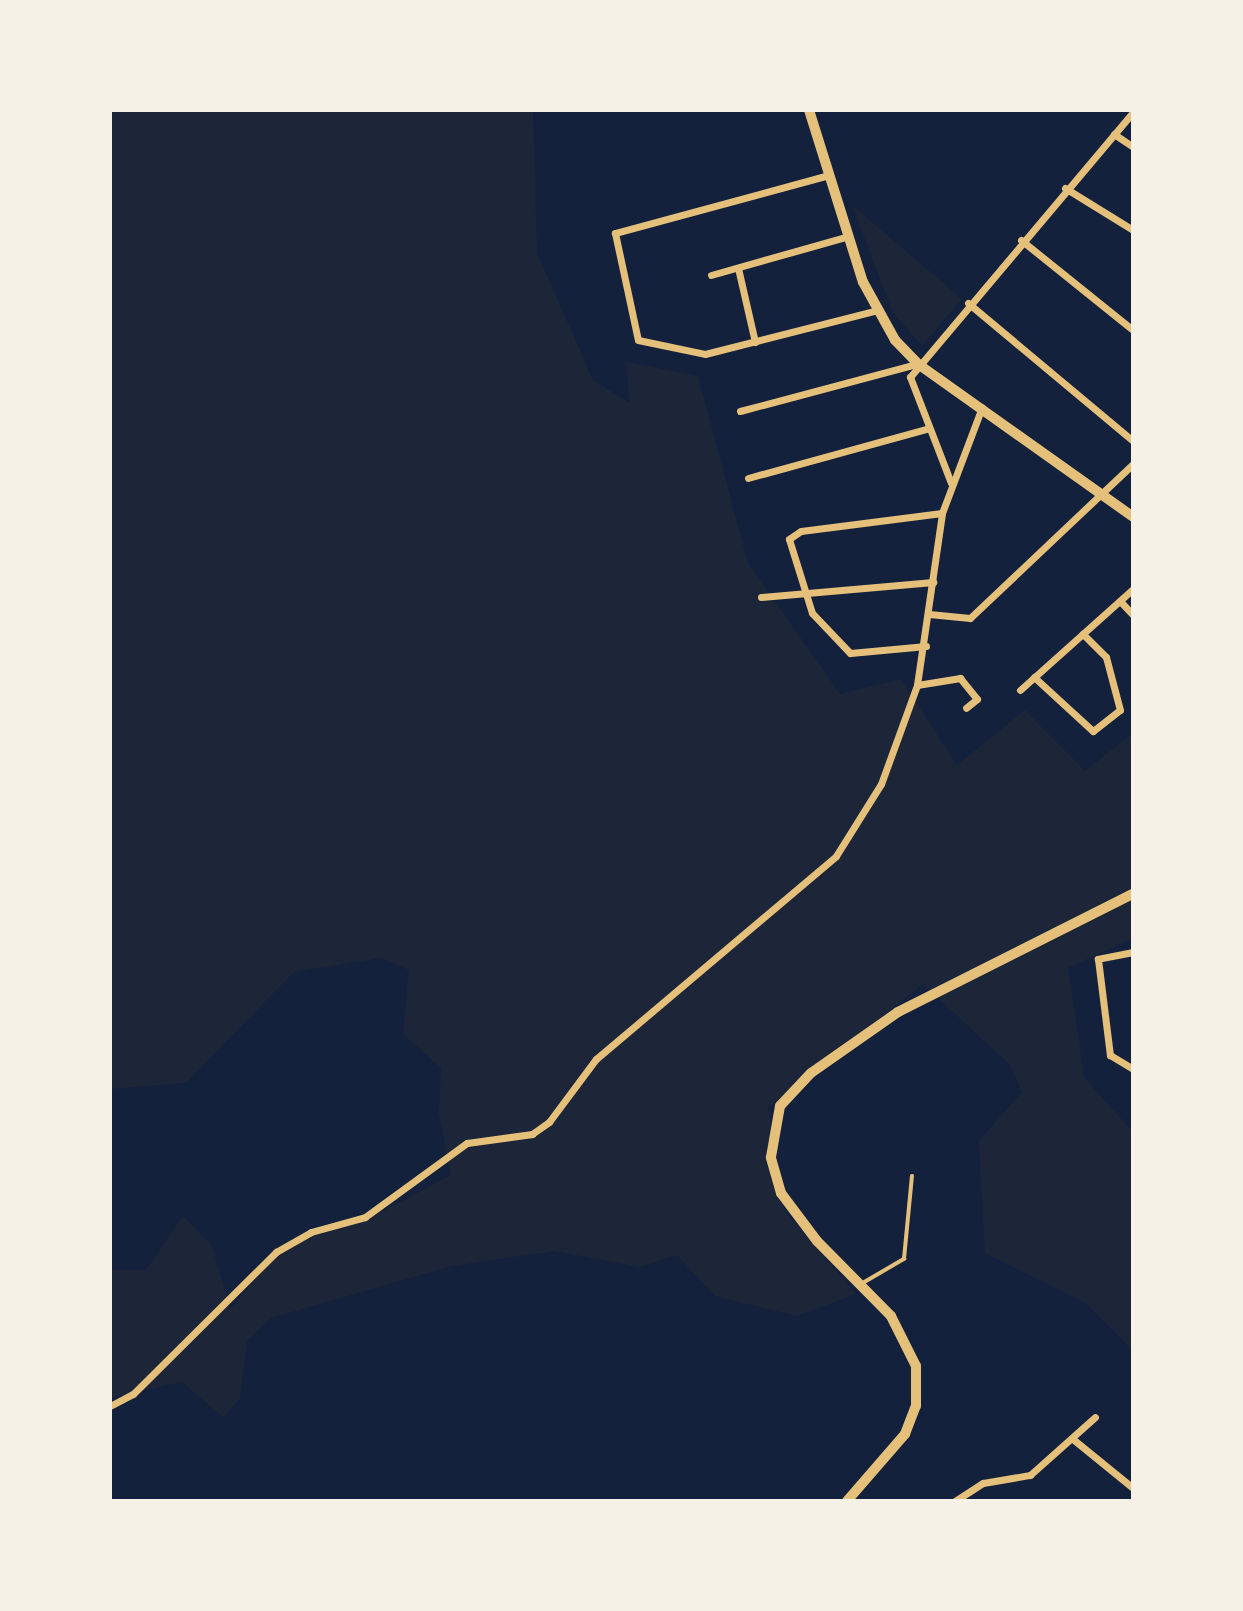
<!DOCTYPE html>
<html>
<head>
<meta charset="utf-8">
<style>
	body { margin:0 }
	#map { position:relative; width:1243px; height:1611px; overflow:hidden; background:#14213d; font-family:Signika,sans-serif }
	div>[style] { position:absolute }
	.green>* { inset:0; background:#1d2539 }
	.service>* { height:3.5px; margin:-1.75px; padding:0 1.75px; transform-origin:1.75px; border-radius:1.75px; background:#e5c07b }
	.minor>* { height:7px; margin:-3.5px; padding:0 3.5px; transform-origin:3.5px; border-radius:3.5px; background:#e5c07b }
	.secondary>* { height:10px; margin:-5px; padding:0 5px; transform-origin:5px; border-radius:5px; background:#e5c07b }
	span { translate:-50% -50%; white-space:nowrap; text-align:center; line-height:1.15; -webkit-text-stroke:7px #f6f1e7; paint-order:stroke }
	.frame { position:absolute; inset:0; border:112px solid #f6f1e7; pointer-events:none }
</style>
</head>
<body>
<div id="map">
	<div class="green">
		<div style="clip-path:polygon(110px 110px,533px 110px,537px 253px,593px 380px,630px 403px,626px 362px,698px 376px,748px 563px,840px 694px,901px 679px,957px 765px,1025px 710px,1085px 771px,1133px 733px,1133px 938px,1068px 968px,1084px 1077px,1133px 1132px,1133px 1351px,1086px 1303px,985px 1253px,979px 1141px,1022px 1092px,1010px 1065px,923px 984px,768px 1108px,784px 1210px,856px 1294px,797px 1316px,715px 1296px,677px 1255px,640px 1267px,554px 1251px,452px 1266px,271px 1318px,247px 1341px,240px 1398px,224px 1418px,182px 1382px,110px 1398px,110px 1270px,146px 1270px,183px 1216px,212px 1246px,230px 1309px,284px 1245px,385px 1210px,451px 1175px,439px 1113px,441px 1068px,403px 1034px,409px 970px,381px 958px,294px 972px,186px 1083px,110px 1089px)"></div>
		<div style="clip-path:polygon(852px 205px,962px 299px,922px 346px,893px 313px)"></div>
	</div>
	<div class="service">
		<div style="left:861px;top:1284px;width:50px;rotate:-30.2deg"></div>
		<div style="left:904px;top:1259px;width:83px;rotate:-84.5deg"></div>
	</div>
	<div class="minor">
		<div style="left:1114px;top:134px;width:23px;rotate:34deg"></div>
		<div style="left:829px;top:175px;width:222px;rotate:164.8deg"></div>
		<div style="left:615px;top:233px;width:109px;rotate:77.9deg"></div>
		<div style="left:638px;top:340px;width:68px;rotate:11.8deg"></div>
		<div style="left:705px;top:354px;width:178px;rotate:-14.3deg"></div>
		<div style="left:1065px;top:188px;width:80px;rotate:31.7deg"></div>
		<div style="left:1021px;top:240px;width:144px;rotate:38.8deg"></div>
		<div style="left:738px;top:268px;width:76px;rotate:77.1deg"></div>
		<div style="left:711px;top:275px;width:143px;rotate:-15.8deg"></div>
		<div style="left:968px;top:303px;width:215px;rotate:39.9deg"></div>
		<div style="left:740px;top:411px;width:183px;rotate:-14.9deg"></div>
		<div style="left:748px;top:478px;width:188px;rotate:-15.4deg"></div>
		<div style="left:951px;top:483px;width:114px;rotate:-111.1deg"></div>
		<div style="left:910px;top:377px;width:346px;rotate:-49.9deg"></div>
		<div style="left:761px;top:597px;width:173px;rotate:-5deg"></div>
		<div style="left:1120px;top:601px;width:19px;rotate:47deg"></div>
		<div style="left:929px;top:614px;width:41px;rotate:5.6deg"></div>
		<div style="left:970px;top:618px;width:224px;rotate:-43.4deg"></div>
		<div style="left:926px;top:646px;width:76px;rotate:174.7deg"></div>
		<div style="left:850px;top:653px;width:55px;rotate:-133.5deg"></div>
		<div style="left:812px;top:613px;width:77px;rotate:-107.3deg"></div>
		<div style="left:789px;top:539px;width:14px;rotate:-34deg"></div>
		<div style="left:801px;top:531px;width:142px;rotate:-7.3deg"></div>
		<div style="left:1034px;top:677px;width:80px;rotate:42.5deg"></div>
		<div style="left:1093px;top:731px;width:34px;rotate:-38deg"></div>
		<div style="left:1120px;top:710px;width:55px;rotate:-104.8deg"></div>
		<div style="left:1106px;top:657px;width:33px;rotate:-135deg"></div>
		<div style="left:917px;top:685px;width:44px;rotate:-9.2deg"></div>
		<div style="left:960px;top:678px;width:27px;rotate:51deg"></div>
		<div style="left:977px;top:699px;width:14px;rotate:141deg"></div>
		<div style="left:1020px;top:690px;width:152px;rotate:-41.8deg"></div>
		<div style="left:1133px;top:952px;width:36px;rotate:169deg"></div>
		<div style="left:1098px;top:959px;width:97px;rotate:82.9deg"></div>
		<div style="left:1110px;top:1055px;width:27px;rotate:31deg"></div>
		<div style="left:110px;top:1406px;width:26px;rotate:-28deg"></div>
		<div style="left:133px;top:1394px;width:202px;rotate:-44.8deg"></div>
		<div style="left:276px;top:1252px;width:40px;rotate:-29.7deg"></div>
		<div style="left:311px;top:1232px;width:56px;rotate:-15.5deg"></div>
		<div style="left:365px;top:1217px;width:126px;rotate:-36deg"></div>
		<div style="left:467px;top:1143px;width:66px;rotate:-7.9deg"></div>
		<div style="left:532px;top:1134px;width:21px;rotate:-35deg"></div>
		<div style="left:549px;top:1122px;width:79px;rotate:-53.3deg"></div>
		<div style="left:596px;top:1059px;width:314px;rotate:-40.2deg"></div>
		<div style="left:836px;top:856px;width:85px;rotate:-58deg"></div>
		<div style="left:881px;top:784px;width:105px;rotate:-70deg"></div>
		<div style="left:917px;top:685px;width:174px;rotate:-81.7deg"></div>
		<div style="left:942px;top:513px;width:113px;rotate:-69.3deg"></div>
		<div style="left:1074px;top:1440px;width:76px;rotate:39.1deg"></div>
		<div style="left:955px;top:1501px;width:33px;rotate:-33deg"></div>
		<div style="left:983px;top:1483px;width:48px;rotate:-9.7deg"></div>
		<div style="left:1030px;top:1475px;width:87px;rotate:-41.7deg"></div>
	</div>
	<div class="secondary">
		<div style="left:809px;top:110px;width:180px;rotate:72.6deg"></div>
		<div style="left:863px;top:282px;width:66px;rotate:61.1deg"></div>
		<div style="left:895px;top:340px;width:33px;rotate:46deg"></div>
		<div style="left:918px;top:364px;width:264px;rotate:35.4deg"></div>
		<div style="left:847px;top:1501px;width:89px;rotate:-49.1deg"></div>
		<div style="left:905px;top:1434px;width:30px;rotate:-69deg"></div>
		<div style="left:916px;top:1406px;width:40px;rotate:-90deg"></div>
		<div style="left:916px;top:1366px;width:56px;rotate:-116.6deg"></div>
		<div style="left:891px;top:1316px;width:105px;rotate:-134.6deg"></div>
		<div style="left:817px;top:1241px;width:60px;rotate:-126.9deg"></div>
		<div style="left:781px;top:1193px;width:37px;rotate:-106deg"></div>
		<div style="left:771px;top:1157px;width:52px;rotate:-80deg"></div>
		<div style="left:780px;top:1106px;width:45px;rotate:-46.8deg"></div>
		<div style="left:811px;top:1073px;width:106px;rotate:-35deg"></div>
		<div style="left:898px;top:1012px;width:263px;rotate:-26.7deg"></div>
	</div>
	<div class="frame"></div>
</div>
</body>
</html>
